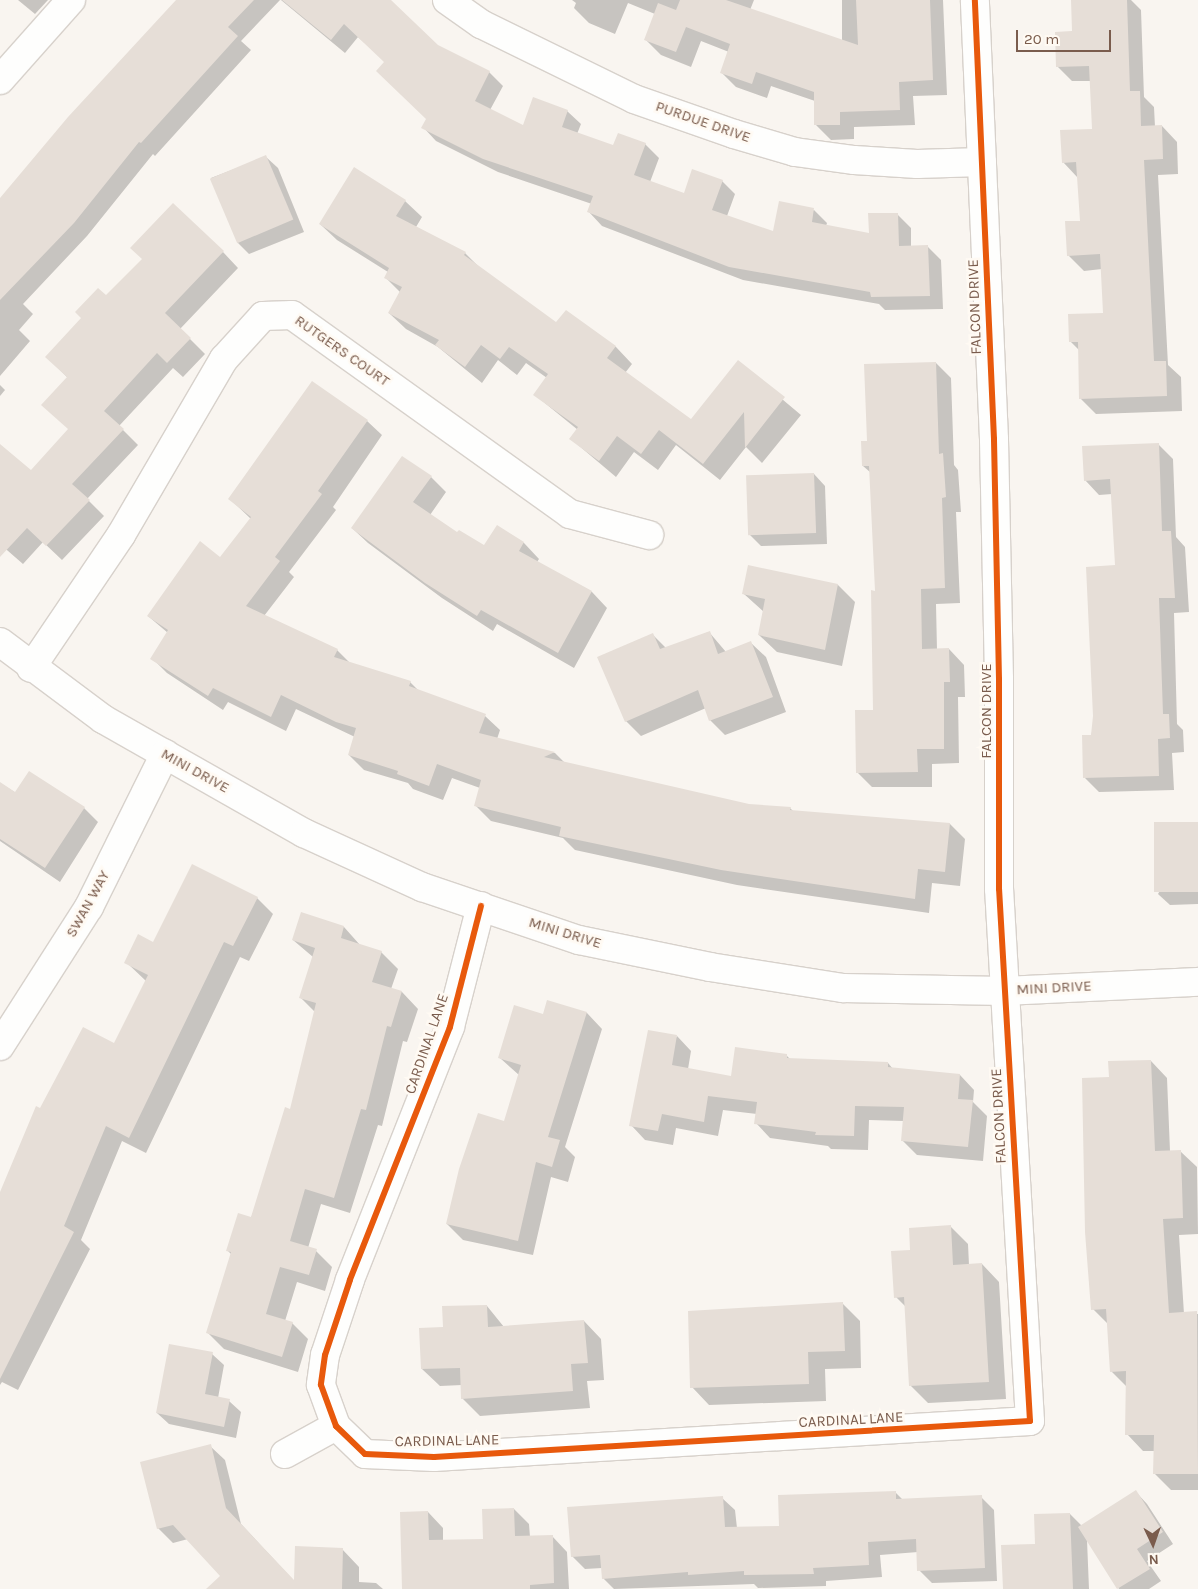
<!DOCTYPE html>
<html>
<head>
<meta charset="utf-8">
<style>
	body { margin:0 }
	#map { position:relative; width:1198px; height:1589px; overflow:hidden; background:#f9f5f0; font-family:Karla,sans-serif }
	div>[style] { position:absolute }
	.shadow>* { inset:0; background:#0003 }
	.building>* { inset:0; background:#e6ded7; transform-origin:0 0 }
	.roads { filter:drop-shadow(1px 0 #d7d1cb) drop-shadow(-1px 0 #d7d1cb) drop-shadow(0 1px #d7d1cb) drop-shadow(0 -1px #d7d1cb) }
	.minor>* { height:28px; margin:-14px; padding:0 14px; transform-origin:14px; border-radius:14px; background:#fefefd }
	.cycleway>* { height:6px; margin:-3px; padding:0 3px; transform-origin:3px; border-radius:3px; background:#e8590c }
	span { translate:-50% -50%; white-space:nowrap; text-align:center; line-height:1.15; -webkit-text-stroke:5px #fffaf3; paint-order:stroke }
	.street-label { font-size:15px; color:#7a5c4d }
	.north { position:absolute; left:1128px; top:1519px; width:50px; height:50px; -webkit-text-stroke:4px #fffaf3; paint-order:stroke; rotate:177deg; font-size:14px; font-weight:700; line-height:20px; text-align:center; color:#7a5c4d }
	.north::after { content:''; display:block; margin:auto; width:18px; height:22px; background:#7a5c4d; clip-path:polygon(50% 0,100% 100%,50% 72%,0 100%) }
	.scale { position:absolute; left:1016px; top:30px; width:95px; height:22px; box-sizing:border-box; border:2px solid #7a5c4d; border-top:0; padding-left:6px; font-size:15px; line-height:18px; white-space:nowrap; color:#7a5c4d; -webkit-text-stroke:4px #fffaf3; paint-order:stroke }
</style>
</head>
<body>
<div id="map">
	<div class="shadow">
		<div style="clip-path:polygon(18px 0,48px 0,35px 14px)"></div>
		<div style="clip-path:polygon(177px 0,280px 0,241px 41px,251px 50px,155px 156px,153px 154px,87px 236px,23px 304px,33px 314px,19px 330px,30px 341px,0 376px,0 199px)"></div>
		<div style="clip-path:polygon(281px 0,369px 0,437px 46px,489px 72px,503px 86px,490px 110px,524px 127px,567px 111px,581px 124px,577px 134px,613px 147px,645px 144px,659px 158px,650px 182px,684px 195px,722px 181px,735px 194px,727px 216px,774px 233px,814px 210px,827px 223px,826px 226px,870px 235px,897px 214px,911px 228px,911px 247px,928px 247px,941px 260px,943px 309px,885px 310px,879px 304px,743px 280px,602px 226px,589px 212px,592px 204px,498px 172px,436px 141px,423px 127px,427px 119px,386px 62px,358px 37px,345px 53px)"></div>
		<div style="clip-path:polygon(572px 0,754px 0,750px 10px,842px 41px,842px 0,943px 0,947px 95px,913px 96px,915px 125px,854px 127px,854px 139px,831px 140px,816px 125px,815px 101px,771px 86px,767px 98px,736px 87px,721px 72px,729px 52px,701px 41px,691px 67px,661px 55px,646px 40px,655px 14px,628px 3px,615px 34px,589px 23px,574px 8px,576px 3px)"></div>
		<div style="clip-path:polygon(1072px 0,1131px 0,1141px 10px,1144px 97px,1154px 107px,1155px 127px,1162px 126px,1177px 142px,1178px 174px,1158px 175px,1168px 365px,1181px 377px,1182px 411px,1096px 414px,1081px 399px,1079px 350px,1070px 341px,1104px 314px,1102px 269px,1084px 271px,1068px 255px,1082px 222px,1078px 178px,1063px 162px,1093px 130px,1091px 81px,1072px 81px,1057px 66px,1073px 32px)"></div>
		<div style="clip-path:polygon(266px 157px,278px 168px,304px 232px,249px 254px,238px 243px,211px 178px)"></div>
		<div style="clip-path:polygon(405px 201px,422px 217px,416px 227px,465px 253px,480px 268px,557px 324px,566px 311px,616px 347px,632px 364px,625px 373px,692px 421px,738px 362px,801px 415px,762px 463px,746px 447px,720px 480px,676px 445px,658px 470px,634px 452px,616px 477px,571px 439px,578px 430px,535px 395px,547px 378px,526px 363px,517px 375px,498px 360px,482px 383px,438px 347px,406px 329px,389px 313px,400px 292px,386px 278px,388px 272px,337px 240px,320px 224px)"></div>
		<div style="clip-path:polygon(223px 252px,238px 268px,180px 329px,205px 354px,183px 377px,173px 368px,119px 426px,138px 445px,87px 499px,104px 516px,62px 560px,43px 542px,23px 564px,0 544px,0 446px,31px 471px,69px 430px,67px 377px,47px 357px,106px 297px)"></div>
		<div style="clip-path:polygon(936px 363px,951px 378px,954px 465px,958px 470px,961px 512px,956px 512px,960px 603px,936px 604px,937px 650px,949px 649px,964px 665px,965px 697px,958px 697px,959px 763px,932px 764px,932px 787px,872px 787px,857px 772px,874px 711px,877px 593px,870px 472px,863px 466px,868px 442px)"></div>
		<div style="clip-path:polygon(0 385px,5px 390px,0 396px)"></div>
		<div style="clip-path:polygon(367px 421px,382px 435px,333px 507px,336px 510px,289px 572px,294px 577px,264px 616px,337px 650px,351px 664px,410px 682px,419px 691px,485px 716px,500px 730px,497px 739px,555px 753px,565px 763px,749px 805px,790px 808px,794px 812px,950px 824px,965px 839px,960px 886px,932px 883px,929px 913px,737px 885px,575px 850px,563px 838px,491px 821px,476px 806px,480px 788px,452px 778px,443px 800px,413px 789px,408px 783px,364px 770px,349px 755px,355px 737px,296px 709px,286px 731px,228px 702px,223px 710px,167px 673px,152px 658px,168px 633px,148px 616px,220px 559px,251px 519px,230px 499px)"></div>
		<div style="clip-path:polygon(1158px 444px,1173px 459px,1176px 537px,1185px 547px,1189px 612px,1174px 613px,1177px 724px,1183px 730px,1184px 752px,1172px 753px,1174px 790px,1099px 792px,1085px 778px,1117px 566px,1112px 494px,1099px 495px,1085px 480px)"></div>
		<div style="clip-path:polygon(814px 474px,825px 486px,827px 544px,761px 546px,749px 534px)"></div>
		<div style="clip-path:polygon(431px 477px,446px 492px,430px 515px,458px 534px,484px 547px,497px 527px,524px 543px,539px 559px,537px 562px,592px 592px,607px 608px,574px 668px,497px 624px,493px 631px,442px 598px,368px 543px,352px 528px)"></div>
		<div style="clip-path:polygon(838px 585px,855px 602px,842px 666px,777px 652px,759px 635px,764px 612px,744px 594px)"></div>
		<div style="clip-path:polygon(709px 632px,726px 652px,751px 643px,766px 657px,786px 712px,725px 735px,710px 720px,706px 708px,641px 736px,626px 721px,653px 635px,666px 648px)"></div>
		<div style="clip-path:polygon(0 783px,16px 793px,84px 808px,98px 822px,60px 882px,0 841px)"></div>
		<div style="clip-path:polygon(1198px 824px,1198px 904px,1170px 905px,1158px 894px)"></div>
		<div style="clip-path:polygon(257px 898px,273px 914px,249px 961px,240px 957px,146px 1153px,122px 1141px,81px 1240px,90px 1249px,18px 1390px,2px 1382px,0 1385px,0 1195px,41px 1110px,115px 1045px,146px 981px,126px 962px,154px 943px)"></div>
		<div style="clip-path:polygon(344px 927px,360px 945px,381px 952px,398px 969px,391px 989px,402px 992px,418px 1009px,407px 1042px,403px 1041px,382px 1126px,378px 1125px,350px 1213px,321px 1204px,308px 1248px,316px 1251px,332px 1267px,325px 1291px,297px 1282px,285px 1321px,292px 1323px,308px 1339px,298px 1372px,224px 1349px,208px 1333px,232px 1255px,228px 1251px,251px 1218px,291px 1111px,315px 1012px,301px 998px,313px 957px,293px 940px)"></div>
		<div style="clip-path:polygon(548px 1002px,587px 1013px,602px 1029px,565px 1147px,575px 1157px,568px 1182px,551px 1177px,533px 1255px,463px 1240px,447px 1224px,505px 1122px,519px 1075px,500px 1058px,544px 1015px)"></div>
		<div style="clip-path:polygon(677px 1036px,691px 1051px,688px 1069px,732px 1077px,787px 1056px,791px 1060px,888px 1063px,893px 1069px,960px 1075px,974px 1090px,973px 1102px,987px 1116px,983px 1161px,917px 1155px,902px 1140px,904px 1121px,869px 1120px,868px 1150px,831px 1149px,828px 1146px,770px 1138px,756px 1123px,757px 1114px,723px 1110px,718px 1136px,676px 1128px,673px 1145px,645px 1140px,631px 1125px)"></div>
		<div style="clip-path:polygon(1151px 1061px,1167px 1078px,1170px 1151px,1180px 1151px,1197px 1167px,1198px 1234px,1179px 1235px,1184px 1314px,1198px 1314px,1198px 1490px,1171px 1490px,1155px 1474px,1155px 1451px,1143px 1451px,1127px 1434px,1127px 1387px,1111px 1371px,1108px 1324px,1093px 1309px,1110px 1078px)"></div>
		<div style="clip-path:polygon(950px 1226px,968px 1244px,969px 1265px,982px 1264px,999px 1282px,1006px 1399px,928px 1403px,911px 1386px,906px 1307px,896px 1297px,911px 1252px)"></div>
		<div style="clip-path:polygon(842px 1303px,860px 1321px,861px 1368px,825px 1369px,826px 1401px,709px 1405px,692px 1387px)"></div>
		<div style="clip-path:polygon(487px 1306px,504px 1327px,584px 1321px,601px 1339px,604px 1380px,587px 1381px,590px 1408px,480px 1416px,462px 1398px,462px 1385px,440px 1386px,422px 1369px,444px 1329px)"></div>
		<div style="clip-path:polygon(212px 1354px,224px 1365px,218px 1398px,229px 1401px,241px 1412px,236px 1438px,169px 1424px,157px 1413px)"></div>
		<div style="clip-path:polygon(210px 1446px,225px 1460px,241px 1524px,295px 1582px,342px 1549px,359px 1567px,359px 1582px,376px 1583px,383px 1589px,207px 1589px,222px 1576px,188px 1539px,173px 1543px,158px 1528px)"></div>
		<div style="clip-path:polygon(895px 1492px,903px 1500px,981px 1497px,994px 1510px,997px 1581px,932px 1583px,919px 1570px,918px 1552px,880px 1555px,882px 1577px,826px 1581px,826px 1586px,758px 1588px,754px 1584px,614px 1589px,603px 1578px,602px 1568px,585px 1569px,572px 1556px,722px 1498px,735px 1510px,737px 1528px,780px 1527px)"></div>
		<div style="clip-path:polygon(1136px 1492px,1147px 1504px,1173px 1544px,1147px 1561px,1161px 1581px,1149px 1589px,1119px 1589px,1087px 1540px,1089px 1589px,1004px 1589px,1036px 1545px,1070px 1514px,1082px 1526px)"></div>
		<div style="clip-path:polygon(514px 1509px,529px 1524px,530px 1537px,552px 1536px,567px 1552px,569px 1589px,404px 1589px,428px 1512px,443px 1528px,443px 1541px,484px 1540px)"></div>
	</div>
	<div class="building">
		<div style="clip-path:polygon(176px 0,254px 0,228px 27px,238px 36px,141px 143px,139px 142px,74px 223px,0 300px,0 198px,68px 117px)"></div>
		<div style="clip-path:polygon(282px 0,391px 0,438px 45px,490px 71px,475px 101px,523px 125px,533px 97px,568px 110px,562px 127px,613px 145px,618px 133px,646px 143px,634px 175px,684px 193px,692px 169px,723px 180px,712px 210px,773px 231px,779px 201px,814px 208px,812px 222px,869px 233px,868px 213px,898px 213px,899px 246px,928px 245px,930px 296px,871px 297px,870px 292px,729px 267px,587px 212px,593px 196px,483px 159px,421px 128px,426px 119px,376px 71px,384px 62px,344px 24px,331px 40px)"></div>
		<div style="clip-path:polygon(680px 0,726px 0,858px 45px,856px 0,930px 0,933px 80px,899px 82px,900px 110px,840px 112px,840px 125px,814px 125px,814px 92px,756px 72px,752px 84px,720px 73px,730px 44px,686px 27px,676px 52px,644px 40px,658px 3px,676px 10px)"></div>
		<div style="clip-path:polygon(1071px 0,1127px 0,1130px 91px,1140px 91px,1141px 126px,1162px 125px,1163px 159px,1144px 160px,1154px 361px,1166px 361px,1167px 396px,1079px 399px,1078px 342px,1069px 342px,1068px 314px,1103px 313px,1100px 254px,1067px 256px,1065px 221px,1080px 221px,1076px 162px,1062px 163px,1060px 130px,1092px 129px,1089px 66px,1056px 67px,1055px 32px,1072px 31px)"></div>
		<div style="left:266px;top:155px;width:70px;height:61px;rotate:67deg"></div>
		<div style="clip-path:polygon(354px 167px,406px 200px,396px 216px,466px 252px,464px 255px,556px 322px,566px 310px,616px 346px,607px 358px,691px 419px,738px 360px,785px 397px,745px 448px,744px 412px,703px 464px,659px 430px,641px 454px,617px 436px,599px 461px,569px 439px,578px 427px,533px 395px,548px 374px,509px 347px,500px 359px,481px 345px,465px 367px,435px 345px,439px 340px,388px 313px,402px 287px,384px 278px,389px 268px,319px 224px)"></div>
		<div style="clip-path:polygon(173px 203px,224px 251px,165px 313px,191px 338px,167px 363px,157px 353px,104px 411px,124px 429px,72px 484px,90px 500px,46px 546px,27px 528px,0 557px,0 444px,31px 470px,68px 429px,41px 405px,67px 377px,45px 357px,81px 318px,75px 312px,98px 288px,106px 295px,142px 259px,130px 248px)"></div>
		<div style="clip-path:polygon(936px 362px,939px 454px,943px 453px,946px 497px,942px 498px,945px 588px,921px 589px,922px 649px,949px 648px,950px 682px,944px 682px,944px 749px,917px 749px,918px 772px,856px 773px,855px 710px,873px 710px,871px 590px,875px 591px,869px 466px,862px 466px,861px 441px,867px 441px,864px 364px)"></div>
		<div style="clip-path:polygon(312px 381px,368px 420px,318px 491px,322px 494px,275px 557px,280px 561px,246px 606px,338px 649px,334px 657px,411px 681px,409px 686px,486px 714px,479px 733px,555px 752px,544px 757px,749px 804px,791px 807px,790px 810px,950px 823px,945px 872px,918px 869px,915px 899px,721px 870px,559px 836px,561px 827px,474px 806px,481px 780px,437px 764px,429px 786px,397px 774px,398px 771px,348px 755px,356px 728px,336px 722px,281px 695px,271px 717px,213px 688px,208px 696px,150px 659px,168px 630px,147px 616px,200px 541px,220px 557px,251px 517px,228px 499px)"></div>
		<div style="clip-path:polygon(1159px 443px,1162px 531px,1171px 531px,1175px 598px,1159px 598px,1163px 714px,1169px 714px,1170px 738px,1158px 739px,1159px 776px,1083px 778px,1082px 735px,1091px 735px,1093px 716px,1086px 567px,1115px 565px,1110px 479px,1084px 481px,1082px 446px)"></div>
		<div style="clip-path:polygon(402px 456px,432px 476px,413px 502px,457px 532px,459px 530px,484px 545px,497px 525px,524px 542px,519px 551px,592px 591px,558px 653px,481px 610px,477px 616px,425px 583px,351px 528px)"></div>
		<div style="left:814px;top:473px;width:60px;height:68px;rotate:88deg"></div>
		<div style="clip-path:polygon(748px 565px,838px 584px,825px 650px,758px 635px,765px 599px,742px 594px)"></div>
		<div style="clip-path:polygon(710px 631px,718px 654px,751px 641px,773px 697px,709px 721px,698px 690px,625px 722px,597px 657px,653px 633px,660px 649px)"></div>
		<div style="clip-path:polygon(29px 771px,85px 807px,45px 868px,0 839px,0 782px,15px 792px)"></div>
		<div style="left:1198px;top:822px;width:70px;height:44px;rotate:90deg"></div>
		<div style="clip-path:polygon(192px 864px,258px 897px,233px 946px,224px 942px,129px 1138px,106px 1126px,64px 1226px,74px 1232px,0 1379px,0 1192px,36px 1106px,40px 1108px,83px 1027px,114px 1043px,148px 975px,124px 963px,138px 934px,153px 942px)"></div>
		<div style="clip-path:polygon(301px 912px,344px 926px,341px 938px,382px 951px,372px 982px,402px 991px,391px 1027px,387px 1026px,366px 1110px,361px 1109px,334px 1198px,305px 1189px,290px 1241px,317px 1249px,309px 1275px,280px 1267px,266px 1314px,293px 1322px,282px 1357px,206px 1333px,231px 1252px,226px 1251px,238px 1213px,251px 1217px,285px 1107px,290px 1109px,316px 1003px,299px 998px,315px 948px,292px 940px)"></div>
		<div style="clip-path:polygon(547px 1000px,587px 1012px,548px 1137px,560px 1140px,552px 1167px,536px 1162px,518px 1241px,446px 1224px,459px 1169px,478px 1113px,504px 1121px,521px 1065px,498px 1058px,514px 1005px,543px 1014px)"></div>
		<div style="clip-path:polygon(648px 1030px,677px 1035px,672px 1065px,731px 1076px,735px 1047px,787px 1054px,787px 1058px,888px 1062px,888px 1067px,960px 1074px,958px 1099px,973px 1100px,968px 1147px,901px 1141px,904px 1107px,855px 1106px,854px 1136px,815px 1135px,816px 1132px,754px 1124px,757px 1102px,708px 1096px,704px 1122px,662px 1114px,658px 1131px,629px 1126px)"></div>
		<div style="clip-path:polygon(1151px 1060px,1155px 1151px,1181px 1150px,1183px 1218px,1163px 1219px,1169px 1313px,1197px 1311px,1198px 1474px,1153px 1474px,1154px 1435px,1125px 1435px,1126px 1371px,1110px 1372px,1106px 1309px,1091px 1310px,1085px 1232px,1082px 1078px,1109px 1077px,1108px 1061px)"></div>
		<div style="clip-path:polygon(951px 1225px,953px 1265px,982px 1263px,989px 1382px,909px 1386px,904px 1297px,894px 1298px,891px 1251px,910px 1250px,909px 1228px)"></div>
		<div style="clip-path:polygon(843px 1302px,845px 1351px,808px 1352px,809px 1384px,690px 1388px,688px 1311px)"></div>
		<div style="clip-path:polygon(487px 1305px,488px 1327px,584px 1320px,588px 1363px,571px 1364px,573px 1391px,461px 1399px,460px 1368px,421px 1369px,419px 1328px,443px 1327px,442px 1306px)"></div>
		<div style="clip-path:polygon(169px 1344px,213px 1352px,205px 1394px,230px 1399px,224px 1427px,156px 1413px)"></div>
		<div style="clip-path:polygon(211px 1444px,226px 1508px,294px 1580px,295px 1546px,343px 1548px,342px 1589px,206px 1589px,220px 1576px,173px 1525px,157px 1529px,140px 1462px)"></div>
		<div style="clip-path:polygon(1136px 1490px,1163px 1532px,1137px 1549px,1150px 1569px,1117px 1589px,1078px 1527px)"></div>
		<div style="clip-path:polygon(896px 1491px,896px 1499px,982px 1495px,985px 1568px,917px 1571px,916px 1539px,868px 1542px,869px 1565px,813px 1568px,814px 1574px,744px 1575px,744px 1571px,688px 1575px,688px 1572px,602px 1579px,600px 1555px,571px 1557px,567px 1507px,723px 1496px,725px 1527px,779px 1526px,778px 1495px)"></div>
		<div style="clip-path:polygon(514px 1508px,515px 1536px,553px 1535px,554px 1583px,530px 1585px,530px 1589px,402px 1589px,400px 1512px,428px 1511px,429px 1540px,483px 1539px,482px 1509px)"></div>
		<div style="clip-path:polygon(1070px 1513px,1073px 1589px,1003px 1589px,1001px 1545px,1035px 1544px,1034px 1514px)"></div>
	</div>
	<div class="roads">
		<div class="minor">
			<div style="left:447px;top:0;width:42px;rotate:35.2deg"></div>
			<div style="left:481px;top:24px;width:170px;rotate:26.1deg"></div>
			<div style="left:634px;top:99px;width:106px;rotate:19.3deg"></div>
			<div style="left:734px;top:134px;width:64px;rotate:16.4deg"></div>
			<div style="left:795px;top:152px;width:60px;rotate:7.7deg"></div>
			<div style="left:854px;top:160px;width:63px;rotate:3.6deg"></div>
			<div style="left:917px;top:164px;width:65px;rotate:-1.8deg"></div>
			<div style="left:0;top:80px;width:107px;rotate:-48.4deg"></div>
			<div style="left:0;top:642px;width:129px;rotate:36.8deg"></div>
			<div style="left:103px;top:719px;width:231px;rotate:29.6deg"></div>
			<div style="left:304px;top:833px;width:130px;rotate:24.6deg"></div>
			<div style="left:422px;top:887px;width:166px;rotate:18.7deg"></div>
			<div style="left:579px;top:940px;width:134px;rotate:11.6deg"></div>
			<div style="left:710px;top:967px;width:135px;rotate:9deg"></div>
			<div style="left:843px;top:988px;width:161px;rotate:1.1deg"></div>
			<div style="left:1004px;top:991px;width:194px;rotate:-2.7deg"></div>
			<div style="left:31px;top:668px;width:161px;rotate:-55.9deg"></div>
			<div style="left:121px;top:535px;width:204px;rotate:-59.7deg"></div>
			<div style="left:224px;top:359px;width:58px;rotate:-47.8deg"></div>
			<div style="left:263px;top:316px;width:29px;rotate:-2deg"></div>
			<div style="left:292px;top:315px;width:342px;rotate:35.6deg"></div>
			<div style="left:570px;top:514px;width:82px;rotate:14.9deg"></div>
			<div style="left:481px;top:906px;width:125px;rotate:104.4deg"></div>
			<div style="left:450px;top:1027px;width:272px;rotate:111.6deg"></div>
			<div style="left:350px;top:1280px;width:79px;rotate:108.4deg"></div>
			<div style="left:325px;top:1355px;width:30px;rotate:98deg"></div>
			<div style="left:321px;top:1385px;width:44px;rotate:69.9deg"></div>
			<div style="left:336px;top:1426px;width:40px;rotate:44deg"></div>
			<div style="left:365px;top:1454px;width:69px;rotate:2.5deg"></div>
			<div style="left:434px;top:1457px;width:597px;rotate:-3.46deg"></div>
			<div style="left:1030px;top:1421px;width:533px;rotate:-93.33deg"></div>
			<div style="left:999px;top:889px;width:210px;rotate:-90deg"></div>
			<div style="left:999px;top:679px;width:240px;rotate:-91.2deg"></div>
			<div style="left:994px;top:439px;width:439px;rotate:-92.5deg"></div>
			<div style="left:0;top:1046px;width:165px;rotate:-57.4deg"></div>
			<div style="left:89px;top:907px;width:171px;rotate:-63.6deg"></div>
			<div style="left:285px;top:1454px;width:58px;rotate:-28.8deg"></div>
		</div>
	</div>
	<div class="cycleway">
		<div style="left:481px;top:906px;width:125px;rotate:104.4deg"></div>
		<div style="left:450px;top:1027px;width:272px;rotate:111.6deg"></div>
		<div style="left:350px;top:1280px;width:79px;rotate:108.4deg"></div>
		<div style="left:325px;top:1355px;width:30px;rotate:98deg"></div>
		<div style="left:321px;top:1385px;width:44px;rotate:69.9deg"></div>
		<div style="left:336px;top:1426px;width:40px;rotate:44deg"></div>
		<div style="left:365px;top:1454px;width:69px;rotate:2.5deg"></div>
		<div style="left:434px;top:1457px;width:597px;rotate:-3.46deg"></div>
		<div style="left:1030px;top:1421px;width:533px;rotate:-93.33deg"></div>
		<div style="left:999px;top:889px;width:210px;rotate:-90deg"></div>
		<div style="left:999px;top:679px;width:240px;rotate:-91.2deg"></div>
		<div style="left:994px;top:439px;width:439px;rotate:-92.5deg"></div>
	</div>
	<div class="street-label">
		<span style="left:703px;top:122px;rotate:19deg">PURDUE DRIVE</span>
		<span style="left:975px;top:307px;rotate:-92deg">FALCON DRIVE</span>
		<span style="left:342px;top:351px;rotate:35deg">RUTGERS COURT</span>
		<span style="left:987px;top:711px;rotate:-90deg">FALCON DRIVE</span>
		<span style="left:195px;top:771px;rotate:29deg">MINI DRIVE</span>
		<span style="left:88px;top:904px;rotate:-61deg">SWAN WAY</span>
		<span style="left:565px;top:933px;rotate:17deg">MINI DRIVE</span>
		<span style="left:1054px;top:988px;rotate:-3deg">MINI DRIVE</span>
		<span style="left:427px;top:1044px;rotate:-71deg">CARDINAL LANE</span>
		<span style="left:999px;top:1116px;rotate:-93deg">FALCON DRIVE</span>
		<span style="left:851px;top:1420px;rotate:-3deg">CARDINAL LANE</span>
		<span style="left:447px;top:1441px;rotate:-1deg">CARDINAL LANE</span>
	</div>
	<div class="north">N</div>
	<div class="scale">20 m</div>
</div>
</body>
</html>
